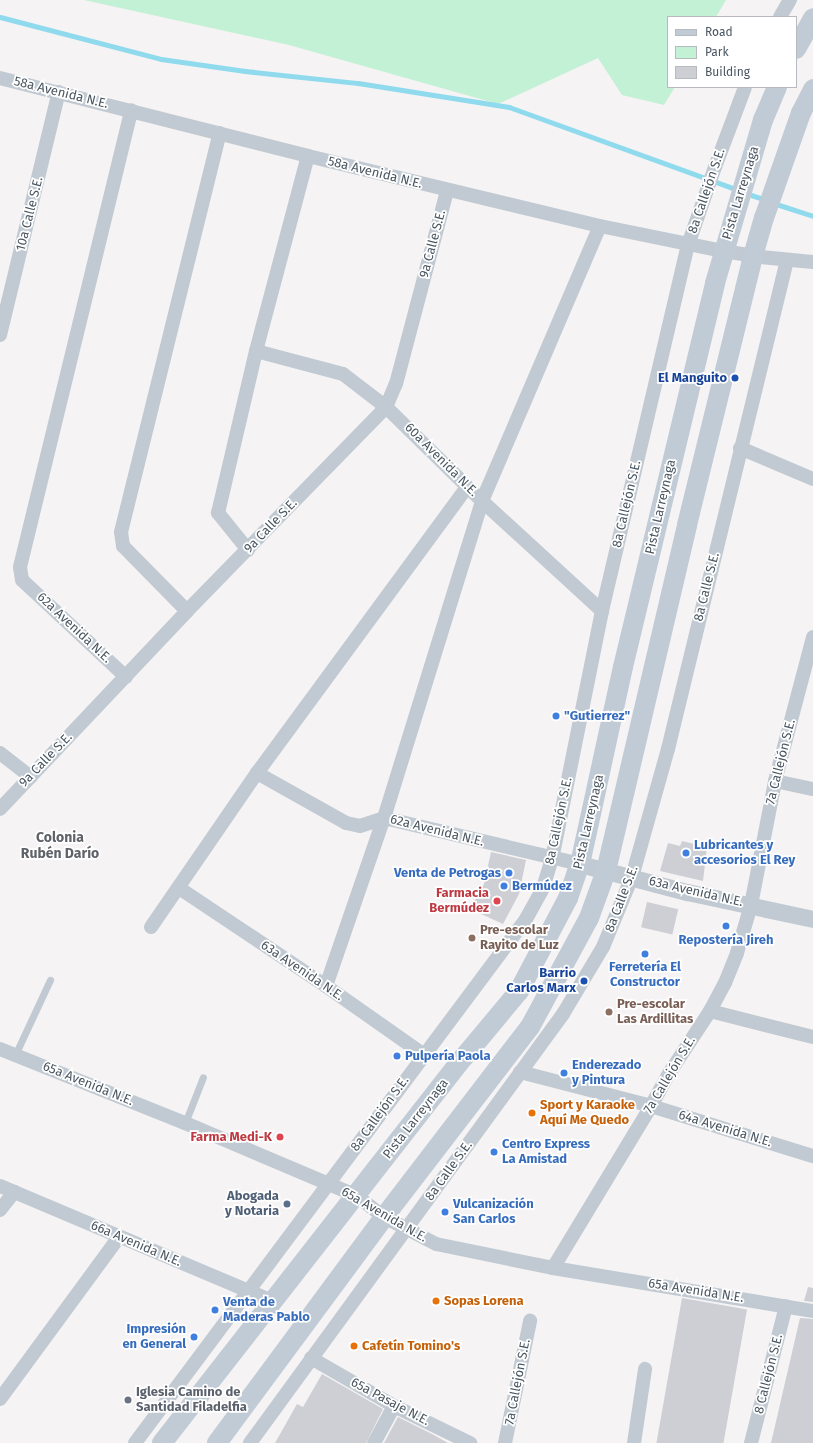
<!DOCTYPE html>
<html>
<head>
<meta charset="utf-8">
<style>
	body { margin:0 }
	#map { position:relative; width:813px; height:1443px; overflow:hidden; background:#f5f3f3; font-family:"Fira Sans",sans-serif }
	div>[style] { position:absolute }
	.green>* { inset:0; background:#c3f1d5 }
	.stream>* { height:5px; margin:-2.5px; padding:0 2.5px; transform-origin:2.5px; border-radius:2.5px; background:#90daee }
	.building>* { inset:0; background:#cdcfd5; transform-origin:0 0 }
	.service>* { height:7px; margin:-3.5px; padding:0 3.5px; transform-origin:3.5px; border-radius:3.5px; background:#c1cad2 }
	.minor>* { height:14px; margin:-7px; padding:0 7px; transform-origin:7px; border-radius:7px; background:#c1cad2 }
	.tertiary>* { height:17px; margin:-8.5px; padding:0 8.5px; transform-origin:8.5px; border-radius:8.5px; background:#c1cad2 }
	.secondary>* { height:20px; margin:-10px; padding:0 10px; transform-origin:10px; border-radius:10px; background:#c1cbd6 }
	.dots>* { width:11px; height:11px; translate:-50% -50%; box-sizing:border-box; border:2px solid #fff; border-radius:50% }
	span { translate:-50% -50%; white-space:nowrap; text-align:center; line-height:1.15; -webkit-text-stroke:3.5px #fff; paint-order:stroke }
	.street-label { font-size:13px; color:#4a5661 }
	.transit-label { font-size:13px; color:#164399; font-weight:700 }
	.right { translate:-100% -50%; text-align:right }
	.shop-label { font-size:13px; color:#366cbe; font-weight:700 }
	.left { translate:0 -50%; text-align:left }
	.health-label { font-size:13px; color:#be3a42; font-weight:700 }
	.education-label { font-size:13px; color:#785e54; font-weight:700 }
	.food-label { font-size:13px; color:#c56008; font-weight:700 }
	.service-label { font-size:13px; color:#4e5e75; font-weight:700 }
	.worship-label { font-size:13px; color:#5b616d; font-weight:700 }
	.neighbourhood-label { font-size:14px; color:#5f6368; font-weight:700 }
	.legend { position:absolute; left:667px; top:16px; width:130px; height:72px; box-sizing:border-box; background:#fff; border:1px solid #b7bbc0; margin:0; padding:5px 7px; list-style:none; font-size:12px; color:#4a5661 }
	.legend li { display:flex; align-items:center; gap:8px; height:20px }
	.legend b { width:20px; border:1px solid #b7bbc0 }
</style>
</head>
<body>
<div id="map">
	<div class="green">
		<div style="clip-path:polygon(84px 0,726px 0,716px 17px,668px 17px,668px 87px,675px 87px,664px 105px,622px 95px,598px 58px,498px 104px,289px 45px)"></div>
	</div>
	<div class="stream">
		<div style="left:0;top:17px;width:166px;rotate:14.6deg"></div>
		<div style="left:161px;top:59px;width:85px;rotate:8.1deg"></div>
		<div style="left:245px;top:71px;width:114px;rotate:6.1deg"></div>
		<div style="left:358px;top:83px;width:153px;rotate:9deg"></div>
		<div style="left:509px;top:107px;width:244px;rotate:19.9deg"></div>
		<div style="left:745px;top:193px;width:22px;rotate:18deg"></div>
		<div style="left:773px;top:203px;width:42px;rotate:18deg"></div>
	</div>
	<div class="building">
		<div style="clip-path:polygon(682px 841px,707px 847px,703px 881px,660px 871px,668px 843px,680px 846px)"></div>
		<div style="clip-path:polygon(491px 852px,526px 860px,519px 894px,503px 924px,470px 909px,484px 884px)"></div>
		<div style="left:647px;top:902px;width:32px;height:26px;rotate:13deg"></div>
		<div style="clip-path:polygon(808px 1287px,813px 1288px,813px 1302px,804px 1301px)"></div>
		<div style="left:682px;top:1298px;width:66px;height:147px;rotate:10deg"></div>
		<div style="clip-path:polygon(800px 1318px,813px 1319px,813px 1443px,771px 1443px)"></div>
		<div style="clip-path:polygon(322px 1374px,383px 1409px,366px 1443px,275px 1443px,297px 1404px,303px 1407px)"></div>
		<div style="clip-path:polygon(398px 1417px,432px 1434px,448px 1443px,384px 1443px)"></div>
	</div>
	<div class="service">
		<div style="left:15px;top:1055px;width:83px;rotate:-65deg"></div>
		<div style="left:185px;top:1123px;width:49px;rotate:-68.6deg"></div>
	</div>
	<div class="minor">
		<div style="left:780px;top:17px;width:20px;rotate:-60deg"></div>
		<div style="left:0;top:78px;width:318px;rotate:14.2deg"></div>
		<div style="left:308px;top:156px;width:300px;rotate:13.5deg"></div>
		<div style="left:600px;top:226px;width:126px;rotate:11.5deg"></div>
		<div style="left:723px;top:251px;width:38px;rotate:9deg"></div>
		<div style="left:761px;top:257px;width:52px;rotate:5.5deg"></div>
		<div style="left:0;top:335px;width:250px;rotate:-76.4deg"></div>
		<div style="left:256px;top:351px;width:90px;rotate:14.8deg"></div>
		<div style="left:343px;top:374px;width:54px;rotate:37.5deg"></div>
		<div style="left:386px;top:407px;width:134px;rotate:44.4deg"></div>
		<div style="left:482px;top:501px;width:163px;rotate:42.5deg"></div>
		<div style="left:740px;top:448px;width:79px;rotate:23deg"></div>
		<div style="left:248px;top:550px;width:48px;rotate:-129deg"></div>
		<div style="left:218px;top:513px;width:166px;rotate:-76.8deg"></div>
		<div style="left:256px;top:351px;width:202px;rotate:-75.1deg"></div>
		<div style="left:187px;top:611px;width:91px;rotate:-134.6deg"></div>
		<div style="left:123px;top:546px;width:14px;rotate:-98deg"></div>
		<div style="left:121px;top:532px;width:411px;rotate:-76.1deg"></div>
		<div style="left:126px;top:677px;width:142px;rotate:-137deg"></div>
		<div style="left:22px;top:580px;width:13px;rotate:-99deg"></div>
		<div style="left:20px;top:567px;width:470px;rotate:-76.3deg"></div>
		<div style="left:0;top:753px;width:39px;rotate:38deg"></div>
		<div style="left:257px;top:773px;width:102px;rotate:29.3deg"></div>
		<div style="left:346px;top:823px;width:14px;rotate:12deg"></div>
		<div style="left:360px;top:826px;width:25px;rotate:-18deg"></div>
		<div style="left:384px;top:818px;width:201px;rotate:13.2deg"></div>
		<div style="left:775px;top:781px;width:39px;rotate:12deg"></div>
		<div style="left:0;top:809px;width:272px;rotate:-46.6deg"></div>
		<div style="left:187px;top:611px;width:285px;rotate:-45.7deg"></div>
		<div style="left:386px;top:407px;width:25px;rotate:-67deg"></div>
		<div style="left:396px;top:384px;width:200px;rotate:-75.2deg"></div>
		<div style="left:179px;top:888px;width:177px;rotate:33.7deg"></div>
		<div style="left:326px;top:986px;width:120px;rotate:35.1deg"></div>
		<div style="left:151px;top:927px;width:187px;rotate:-55.5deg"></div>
		<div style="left:257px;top:773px;width:355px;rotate:-53.7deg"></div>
		<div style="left:326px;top:986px;width:178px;rotate:-71deg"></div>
		<div style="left:384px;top:818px;width:332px;rotate:-72.8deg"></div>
		<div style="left:482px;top:501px;width:299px;rotate:-66.8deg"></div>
		<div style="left:710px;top:1011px;width:106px;rotate:14.2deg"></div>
		<div style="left:0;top:1049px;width:199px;rotate:21.8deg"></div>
		<div style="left:185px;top:1123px;width:187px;rotate:23deg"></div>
		<div style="left:357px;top:1196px;width:34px;rotate:38deg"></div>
		<div style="left:384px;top:1217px;width:59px;rotate:27.4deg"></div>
		<div style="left:436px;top:1244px;width:119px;rotate:11.6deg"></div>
		<div style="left:553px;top:1268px;width:264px;rotate:9.4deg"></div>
		<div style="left:520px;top:1072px;width:135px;rotate:14.5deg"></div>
		<div style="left:651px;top:1106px;width:170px;rotate:17.2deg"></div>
		<div style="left:0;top:1186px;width:295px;rotate:22.9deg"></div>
		<div style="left:0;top:1210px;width:23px;rotate:-52deg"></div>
		<div style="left:553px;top:1268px;width:189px;rotate:-58.8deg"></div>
		<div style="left:651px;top:1106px;width:35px;rotate:-61deg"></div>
		<div style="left:668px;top:1075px;width:77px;rotate:-56.7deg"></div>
		<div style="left:710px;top:1011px;width:32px;rotate:-62deg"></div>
		<div style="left:725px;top:983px;width:32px;rotate:-68deg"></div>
		<div style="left:737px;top:953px;width:50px;rotate:-73.7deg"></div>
		<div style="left:751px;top:905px;width:126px;rotate:-79deg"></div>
		<div style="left:775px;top:781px;width:149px;rotate:-75.2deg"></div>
		<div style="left:311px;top:1358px;width:96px;rotate:30deg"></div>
		<div style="left:394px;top:1406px;width:85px;rotate:26deg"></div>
		<div style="left:0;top:1399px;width:201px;rotate:-53.7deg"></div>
		<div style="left:135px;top:1443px;width:654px;rotate:-53.27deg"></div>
		<div style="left:526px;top:919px;width:35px;rotate:-61deg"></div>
		<div style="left:543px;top:888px;width:30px;rotate:-73deg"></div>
		<div style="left:552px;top:859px;width:253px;rotate:-78.6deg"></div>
		<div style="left:602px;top:611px;width:376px;rotate:-76.8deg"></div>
		<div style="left:688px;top:245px;width:83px;rotate:-70.9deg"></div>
		<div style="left:715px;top:167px;width:85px;rotate:-69.4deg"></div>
		<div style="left:250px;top:1443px;width:531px;rotate:-53.89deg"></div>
		<div style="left:563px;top:1014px;width:78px;rotate:-59.2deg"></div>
		<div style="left:603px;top:947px;width:76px;rotate:-67.5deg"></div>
		<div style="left:632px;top:877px;width:133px;rotate:-74.3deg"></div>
		<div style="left:668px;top:749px;width:503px;rotate:-76.32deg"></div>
		<div style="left:374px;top:1443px;width:42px;rotate:-61.6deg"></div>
		<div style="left:505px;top:1443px;width:125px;rotate:-78.4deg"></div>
		<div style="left:634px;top:1443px;width:75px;rotate:-81.5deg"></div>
		<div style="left:751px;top:1443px;width:141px;rotate:-75.7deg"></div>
	</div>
	<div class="tertiary">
		<div style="left:580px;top:864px;width:111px;rotate:14.7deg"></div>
		<div style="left:687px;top:892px;width:129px;rotate:12.1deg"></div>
	</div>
	<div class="secondary">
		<div style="left:796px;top:49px;width:35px;rotate:-61deg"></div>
		<div style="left:162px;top:1443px;width:490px;rotate:-52deg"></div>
		<div style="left:464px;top:1057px;width:86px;rotate:-50.2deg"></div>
		<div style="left:519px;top:991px;width:105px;rotate:-62.2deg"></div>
		<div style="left:568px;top:898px;width:36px;rotate:-71deg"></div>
		<div style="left:580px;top:864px;width:202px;rotate:-77.7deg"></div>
		<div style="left:623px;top:667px;width:395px;rotate:-76.5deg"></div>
		<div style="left:715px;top:283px;width:170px;rotate:-73.6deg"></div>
		<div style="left:763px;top:120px;width:36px;rotate:-67deg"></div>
		<div style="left:217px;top:1443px;width:281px;rotate:-53.5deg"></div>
		<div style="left:384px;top:1217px;width:240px;rotate:-52.5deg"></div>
		<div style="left:530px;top:1027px;width:124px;rotate:-61.6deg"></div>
		<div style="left:589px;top:918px;width:50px;rotate:-70.1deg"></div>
		<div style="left:606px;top:871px;width:355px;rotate:-76.8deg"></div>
		<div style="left:687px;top:525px;width:277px;rotate:-76.2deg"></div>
		<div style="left:753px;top:256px;width:40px;rotate:-74deg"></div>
		<div style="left:764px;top:218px;width:111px;rotate:-70.6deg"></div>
		<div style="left:801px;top:113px;width:27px;rotate:-63deg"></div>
	</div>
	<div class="dots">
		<div style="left:735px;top:378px;background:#1a4fb4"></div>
		<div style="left:556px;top:716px;background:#3f7fe0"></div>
		<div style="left:686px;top:853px;background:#3f7fe0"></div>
		<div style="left:509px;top:873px;background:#3f7fe0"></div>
		<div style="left:504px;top:886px;background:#3f7fe0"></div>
		<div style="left:497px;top:901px;background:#e0444e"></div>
		<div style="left:726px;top:926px;background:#3f7fe0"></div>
		<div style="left:472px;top:938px;background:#8d6e63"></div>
		<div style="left:645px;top:954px;background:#3f7fe0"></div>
		<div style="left:584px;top:981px;background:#1a4fb4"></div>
		<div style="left:609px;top:1012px;background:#8d6e63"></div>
		<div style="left:397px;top:1056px;background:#3f7fe0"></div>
		<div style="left:564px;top:1073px;background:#3f7fe0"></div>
		<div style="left:532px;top:1113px;background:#e8710a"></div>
		<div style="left:280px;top:1137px;background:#e0444e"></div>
		<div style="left:494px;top:1152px;background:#3f7fe0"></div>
		<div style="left:287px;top:1204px;background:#5c6f8a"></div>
		<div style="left:445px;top:1212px;background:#3f7fe0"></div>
		<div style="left:436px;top:1301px;background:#e8710a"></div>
		<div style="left:215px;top:1310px;background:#3f7fe0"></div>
		<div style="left:194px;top:1337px;background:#3f7fe0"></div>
		<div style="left:354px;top:1346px;background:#e8710a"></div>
		<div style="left:128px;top:1400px;background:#6b7280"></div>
	</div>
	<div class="street-label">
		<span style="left:61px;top:93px;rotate:14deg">58a Avenida N.E.</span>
		<span style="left:375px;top:173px;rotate:14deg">58a Avenida N.E.</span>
		<span style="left:707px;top:191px;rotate:-71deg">8a Callejón S.E.</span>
		<span style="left:741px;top:193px;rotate:-73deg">Pista Larreynaga</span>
		<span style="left:30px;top:214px;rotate:-76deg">10a Calle S.E.</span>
		<span style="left:433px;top:244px;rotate:-75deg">9a Calle S.E.</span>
		<span style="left:441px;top:460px;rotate:45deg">60a Avenida N.E.</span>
		<span style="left:627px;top:504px;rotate:-77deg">8a Callejón S.E.</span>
		<span style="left:661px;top:507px;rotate:-77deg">Pista Larreynaga</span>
		<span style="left:271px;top:526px;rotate:-46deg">9a Calle S.E.</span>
		<span style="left:707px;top:587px;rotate:-76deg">8a Calle S.E.</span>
		<span style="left:74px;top:628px;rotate:43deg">62a Avenida N.E.</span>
		<span style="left:46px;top:760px;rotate:-46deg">9a Calle S.E.</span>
		<span style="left:781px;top:762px;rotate:-76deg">7a Callejón S.E.</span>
		<span style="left:559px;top:821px;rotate:-78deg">8a Callejón S.E.</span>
		<span style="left:589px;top:822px;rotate:-77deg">Pista Larreynaga</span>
		<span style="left:437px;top:831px;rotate:14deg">62a Avenida N.E.</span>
		<span style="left:696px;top:892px;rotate:13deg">63a Avenida N.E.</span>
		<span style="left:622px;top:899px;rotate:-69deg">8a Calle S.E.</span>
		<span style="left:302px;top:971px;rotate:34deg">63a Avenida N.E.</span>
		<span style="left:670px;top:1075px;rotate:-59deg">7a Callejón S.E.</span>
		<span style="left:88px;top:1084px;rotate:22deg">65a Avenida N.E.</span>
		<span style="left:380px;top:1114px;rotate:-54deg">8a Callejón S.E.</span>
		<span style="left:416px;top:1119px;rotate:-52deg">Pista Larreynaga</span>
		<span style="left:725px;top:1129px;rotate:17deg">64a Avenida N.E.</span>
		<span style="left:449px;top:1171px;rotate:-54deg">8a Calle S.E.</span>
		<span style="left:384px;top:1215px;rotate:30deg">65a Avenida N.E.</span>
		<span style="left:136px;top:1244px;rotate:23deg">66a Avenida N.E.</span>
		<span style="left:696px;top:1291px;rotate:9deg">65a Avenida N.E.</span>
		<span style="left:769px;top:1374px;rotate:-76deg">8 Callejón S.E.</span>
		<span style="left:518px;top:1382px;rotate:-79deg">7a Callejón S.E.</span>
		<span style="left:390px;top:1402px;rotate:28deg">65a Pasaje N.E.</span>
	</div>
	<div class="transit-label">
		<span class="right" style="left:727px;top:378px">El Manguito</span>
		<span class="right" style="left:576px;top:981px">Barrio<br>Carlos Marx</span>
	</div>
	<div class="shop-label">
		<span class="left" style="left:564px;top:716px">"Gutierrez"</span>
		<span class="left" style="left:694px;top:853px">Lubricantes y<br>accesorios El Rey</span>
		<span class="right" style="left:501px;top:873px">Venta de Petrogas</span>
		<span class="left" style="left:512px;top:886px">Bermúdez</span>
		<span style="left:726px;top:940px">Repostería Jireh</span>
		<span style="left:645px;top:975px">Ferretería El<br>Constructor</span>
		<span class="left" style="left:405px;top:1056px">Pulpería Paola</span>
		<span class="left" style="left:572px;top:1073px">Enderezado<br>y Pintura</span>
		<span class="left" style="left:502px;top:1152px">Centro Express<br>La Amistad</span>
		<span class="left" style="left:453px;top:1212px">Vulcanización<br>San Carlos</span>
		<span class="left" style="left:223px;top:1310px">Venta de<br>Maderas Pablo</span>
		<span class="right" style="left:186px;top:1337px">Impresión<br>en General</span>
	</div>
	<div class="health-label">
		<span class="right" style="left:489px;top:901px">Farmacia<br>Bermúdez</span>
		<span class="right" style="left:272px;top:1137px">Farma Medi-K</span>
	</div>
	<div class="education-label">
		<span class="left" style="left:480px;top:938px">Pre-escolar<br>Rayito de Luz</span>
		<span class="left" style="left:617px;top:1012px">Pre-escolar<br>Las Ardillitas</span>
	</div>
	<div class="food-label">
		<span class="left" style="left:540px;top:1113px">Sport y Karaoke<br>Aquí Me Quedo</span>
		<span class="left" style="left:444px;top:1301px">Sopas Lorena</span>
		<span class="left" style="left:362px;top:1346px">Cafetín Tomino's</span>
	</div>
	<div class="service-label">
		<span class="right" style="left:279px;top:1204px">Abogada<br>y Notaria</span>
	</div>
	<div class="worship-label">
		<span class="left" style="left:136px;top:1400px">Iglesia Camino de<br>Santidad Filadelfia</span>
	</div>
	<div class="neighbourhood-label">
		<span style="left:60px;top:846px">Colonia<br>Rubén Darío</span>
	</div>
	<ul class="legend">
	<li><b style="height:5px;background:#c1cbd6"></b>Road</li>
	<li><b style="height:11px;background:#c3f1d5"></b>Park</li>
	<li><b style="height:11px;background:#cdcfd5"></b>Building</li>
	</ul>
</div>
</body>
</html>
